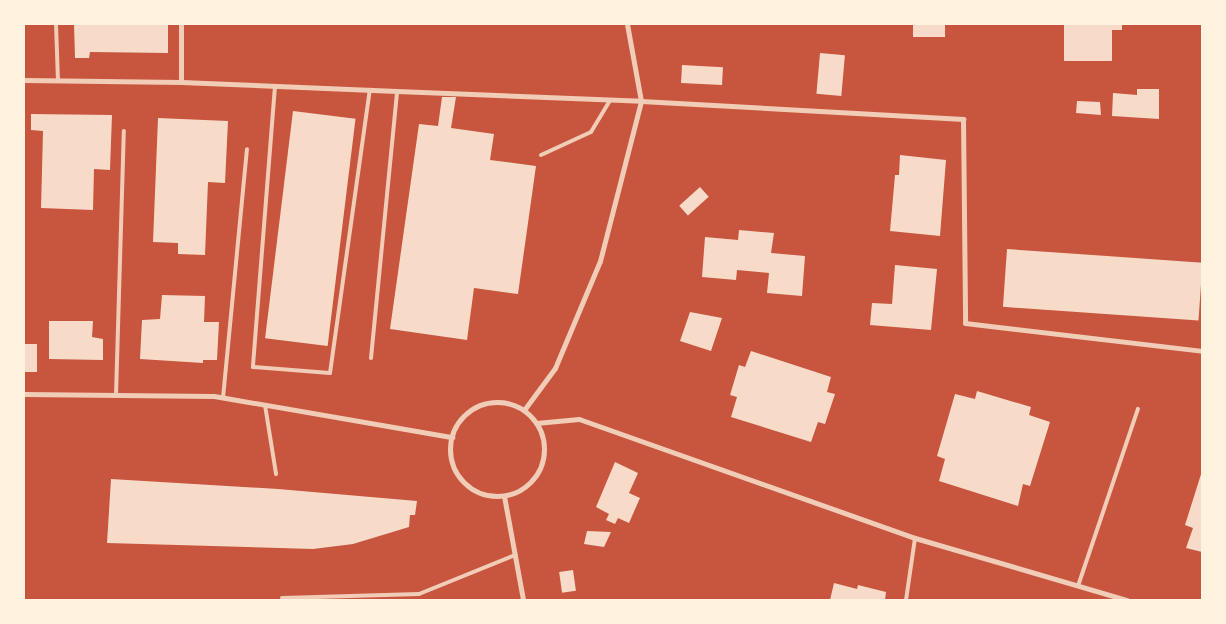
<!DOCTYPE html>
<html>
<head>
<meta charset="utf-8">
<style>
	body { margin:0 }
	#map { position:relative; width:1226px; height:624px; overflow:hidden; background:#c8553d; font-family:Jost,sans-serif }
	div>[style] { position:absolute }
	.building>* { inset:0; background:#f7dbc8; transform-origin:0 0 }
	.service>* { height:4px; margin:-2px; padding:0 2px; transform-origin:2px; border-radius:2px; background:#f1ccb7 }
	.minor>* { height:5px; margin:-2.5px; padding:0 2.5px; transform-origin:2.5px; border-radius:2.5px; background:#f1ccb7 }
	.minor>.ring { margin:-2.5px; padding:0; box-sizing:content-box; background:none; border:5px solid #f1ccb7; border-radius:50% }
	span { translate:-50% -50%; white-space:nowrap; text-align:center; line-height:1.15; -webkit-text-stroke:4px #fff3e0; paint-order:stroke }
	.frame { position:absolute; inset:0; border:25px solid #fff3e0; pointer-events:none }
</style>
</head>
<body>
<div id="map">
	<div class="building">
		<div style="clip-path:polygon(74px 24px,168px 24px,168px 53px,90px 52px,89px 58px,75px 58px)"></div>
		<div style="left:913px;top:24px;width:32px;height:13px"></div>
		<div style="clip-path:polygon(1064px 24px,1122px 24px,1122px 30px,1112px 30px,1112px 61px,1064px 61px)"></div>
		<div style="left:820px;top:53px;width:25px;height:41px;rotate:5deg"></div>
		<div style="left:682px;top:65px;width:41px;height:18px;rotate:3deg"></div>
		<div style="clip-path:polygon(1137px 89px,1159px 89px,1159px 119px,1112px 116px,1113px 93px,1137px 95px)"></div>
		<div style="clip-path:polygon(442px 97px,456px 97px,451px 128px,494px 134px,490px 160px,536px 166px,518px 294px,474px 288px,467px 340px,390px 329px,419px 124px,438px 126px)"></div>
		<div style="clip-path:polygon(1077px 101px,1100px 102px,1101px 115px,1076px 113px)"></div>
		<div style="left:293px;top:111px;width:63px;height:229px;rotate:7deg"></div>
		<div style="clip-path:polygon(31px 114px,112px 115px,110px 170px,94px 169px,93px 210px,41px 208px,43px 131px,31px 130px)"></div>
		<div style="clip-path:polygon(158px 118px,228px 121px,225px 183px,208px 182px,205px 255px,178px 254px,178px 243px,153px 242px)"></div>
		<div style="clip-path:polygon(900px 155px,946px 160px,940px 236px,890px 231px,895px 175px,899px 175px)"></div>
		<div style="left:700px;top:187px;width:13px;height:28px;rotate:48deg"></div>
		<div style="clip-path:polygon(739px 230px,774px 233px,771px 253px,805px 256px,802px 296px,767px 293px,769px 273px,737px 270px,736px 280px,702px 277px,705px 237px,738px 240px)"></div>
		<div style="left:1007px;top:249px;width:196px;height:58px;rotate:4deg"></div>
		<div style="clip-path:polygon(895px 265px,937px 269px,931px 330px,870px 325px,872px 303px,892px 304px)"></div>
		<div style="clip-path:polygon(162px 295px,205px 296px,204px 322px,219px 322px,217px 360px,203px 360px,203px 363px,140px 359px,142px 320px,160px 319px)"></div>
		<div style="clip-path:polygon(690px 312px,722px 318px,711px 351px,680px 341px)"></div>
		<div style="clip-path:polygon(49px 321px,93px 321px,92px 337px,103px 339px,103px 360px,49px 359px)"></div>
		<div style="left:24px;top:344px;width:13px;height:28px"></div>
		<div style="clip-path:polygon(751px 351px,831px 377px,827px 392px,835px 394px,825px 424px,818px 422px,811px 442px,731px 417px,737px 397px,730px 395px,739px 365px,745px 367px)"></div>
		<div style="clip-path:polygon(977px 391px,1031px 407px,1029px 415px,1050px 422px,1030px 486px,1023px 484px,1018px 506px,939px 481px,945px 459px,937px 456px,955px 394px,975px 399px)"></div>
		<div style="clip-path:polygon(615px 462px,638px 473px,629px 493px,640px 498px,629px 523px,618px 518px,615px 524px,606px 520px,609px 514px,596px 507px)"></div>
		<div style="clip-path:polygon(1202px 471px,1202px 552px,1186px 548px,1193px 528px,1185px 525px)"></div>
		<div style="clip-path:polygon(111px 479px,278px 489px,417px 501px,415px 515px,410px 515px,409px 527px,353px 544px,313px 549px,107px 543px)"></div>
		<div style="clip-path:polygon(587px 531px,611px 532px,604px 547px,584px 544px)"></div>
		<div style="left:573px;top:570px;width:21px;height:14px;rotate:82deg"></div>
		<div style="clip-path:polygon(834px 583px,857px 589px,858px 585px,886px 592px,885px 600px,830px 600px)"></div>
	</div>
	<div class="service">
		<div style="left:56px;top:24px;width:57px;rotate:88deg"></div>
		<div style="left:275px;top:86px;width:282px;rotate:94.5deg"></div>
		<div style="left:253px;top:367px;width:77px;rotate:4.5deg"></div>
		<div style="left:330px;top:373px;width:286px;rotate:-82deg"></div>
		<div style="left:541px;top:155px;width:55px;rotate:-24.7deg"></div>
		<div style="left:591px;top:132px;width:37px;rotate:-59deg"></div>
		<div style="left:371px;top:358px;width:268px;rotate:-84.4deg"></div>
		<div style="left:116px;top:395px;width:264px;rotate:-88.3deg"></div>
		<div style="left:223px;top:398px;width:250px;rotate:-84.5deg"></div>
		<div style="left:265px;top:405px;width:70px;rotate:80.9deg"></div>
		<div style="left:1078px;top:586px;width:187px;rotate:-71.3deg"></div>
		<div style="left:282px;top:598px;width:137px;rotate:-1.7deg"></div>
		<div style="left:419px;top:594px;width:104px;rotate:-22.1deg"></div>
		<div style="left:906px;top:600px;width:63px;rotate:-81.7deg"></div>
	</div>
	<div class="minor">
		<div style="left:24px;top:80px;width:157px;rotate:0.7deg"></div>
		<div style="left:181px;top:82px;width:216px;rotate:2.4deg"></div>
		<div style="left:397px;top:91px;width:244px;rotate:2.3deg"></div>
		<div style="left:641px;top:101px;width:323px;rotate:3.2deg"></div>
		<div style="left:963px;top:119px;width:204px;rotate:89.4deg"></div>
		<div style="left:965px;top:323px;width:239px;rotate:6.7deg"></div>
		<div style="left:181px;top:82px;width:58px;rotate:-90deg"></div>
		<div style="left:24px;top:394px;width:190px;rotate:0.6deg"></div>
		<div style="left:214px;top:396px;width:242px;rotate:9.8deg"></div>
		<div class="ring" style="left:450px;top:402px;width:89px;height:89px"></div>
		<div style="left:524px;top:410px;width:52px;rotate:-53.6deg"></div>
		<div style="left:555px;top:368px;width:116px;rotate:-67.2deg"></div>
		<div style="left:600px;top:261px;width:165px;rotate:-75.6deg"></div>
		<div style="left:641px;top:101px;width:78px;rotate:-100.3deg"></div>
		<div style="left:536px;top:423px;width:43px;rotate:-5.3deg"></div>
		<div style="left:579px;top:419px;width:356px;rotate:19.5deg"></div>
		<div style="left:915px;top:538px;width:221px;rotate:16.3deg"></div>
		<div style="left:504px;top:496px;width:106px;rotate:79.6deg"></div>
	</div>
	<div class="frame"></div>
</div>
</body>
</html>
